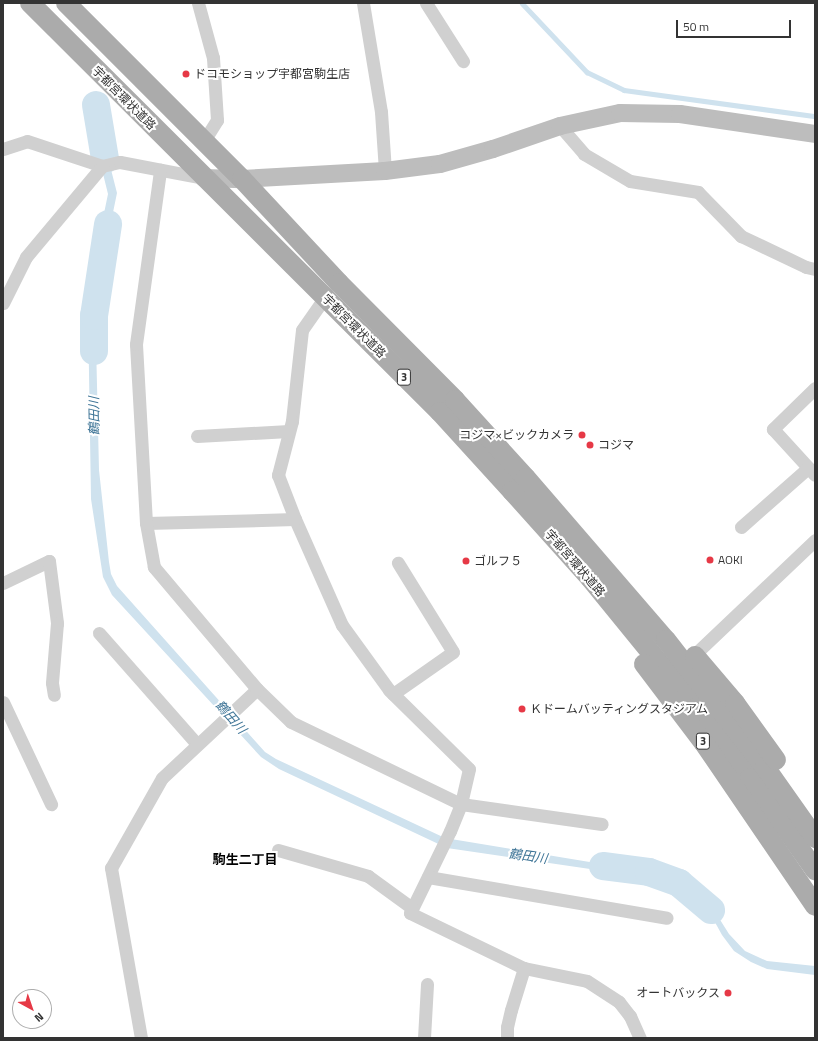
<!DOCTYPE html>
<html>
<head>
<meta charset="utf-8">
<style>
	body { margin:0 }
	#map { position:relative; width:818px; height:1041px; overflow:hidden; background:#fff; font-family:"Titillium Web","Noto Sans JP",sans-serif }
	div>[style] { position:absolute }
	.water>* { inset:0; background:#cfe2ee }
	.stream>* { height:4.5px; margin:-2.25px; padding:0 2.25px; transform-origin:2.25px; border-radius:2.25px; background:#cfe2ee }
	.river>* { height:28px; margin:-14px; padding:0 14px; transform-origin:14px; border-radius:14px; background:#cfe2ee }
	.street>* { height:13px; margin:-6.5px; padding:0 6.5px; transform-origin:6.5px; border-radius:6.5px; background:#d0d0d0 }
	.secondary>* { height:18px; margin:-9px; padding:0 9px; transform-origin:9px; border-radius:9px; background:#bdbdbd }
	.primary>* { height:20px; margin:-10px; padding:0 10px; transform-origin:10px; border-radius:10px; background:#ababab }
	.dots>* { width:11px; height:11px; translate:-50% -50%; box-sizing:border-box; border:2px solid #fff; border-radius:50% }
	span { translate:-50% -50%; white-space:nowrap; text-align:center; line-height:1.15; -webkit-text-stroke:4px #fff; paint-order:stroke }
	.shield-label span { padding:1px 3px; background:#fff; border:1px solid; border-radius:3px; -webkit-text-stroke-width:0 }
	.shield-label { font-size:11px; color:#333; font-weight:700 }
	.poi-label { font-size:12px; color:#333 }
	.left { translate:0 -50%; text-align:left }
	.right { translate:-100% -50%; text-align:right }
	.street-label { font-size:12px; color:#333 }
	.water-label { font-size:13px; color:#3f7597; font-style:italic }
	.neighbourhood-label { font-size:13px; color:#000; font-weight:700 }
	.frame { position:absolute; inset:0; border:4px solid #333; pointer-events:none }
	.north { position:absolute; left:12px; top:989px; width:40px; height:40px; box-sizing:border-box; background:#fff; border:1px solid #adadad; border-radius:50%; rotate:140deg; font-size:11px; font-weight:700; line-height:16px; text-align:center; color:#333 }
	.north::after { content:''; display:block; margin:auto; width:14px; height:18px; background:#e63946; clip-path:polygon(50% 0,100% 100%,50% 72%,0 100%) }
	.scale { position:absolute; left:676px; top:20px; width:115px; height:18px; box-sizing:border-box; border:2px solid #333; border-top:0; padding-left:5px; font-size:12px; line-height:14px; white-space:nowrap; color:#333; -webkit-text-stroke:3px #fff; paint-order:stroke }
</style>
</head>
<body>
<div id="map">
	<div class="water">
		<div style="clip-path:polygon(94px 103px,117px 193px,95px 300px,99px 470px,109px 562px,111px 574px,117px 586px,265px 752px,276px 759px,445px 838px,638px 870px,692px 889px,712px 907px,729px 934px,745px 951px,767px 961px,815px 966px,815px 975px,767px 969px,751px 962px,734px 951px,722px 935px,711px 915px,698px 900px,683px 891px,638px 876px,447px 848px,279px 769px,261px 757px,112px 595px,103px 577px,91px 499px,88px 311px,91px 276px,108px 194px,86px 105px)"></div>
	</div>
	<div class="stream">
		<div style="left:522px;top:3px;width:95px;rotate:46.7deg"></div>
		<div style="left:587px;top:72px;width:41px;rotate:25.9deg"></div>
		<div style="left:624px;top:90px;width:193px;rotate:7.8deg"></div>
	</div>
	<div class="river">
		<div style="left:96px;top:105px;width:55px;rotate:80.5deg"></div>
		<div style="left:94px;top:351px;width:35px;rotate:-90deg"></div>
		<div style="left:94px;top:316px;width:93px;rotate:-81.3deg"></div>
		<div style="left:603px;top:866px;width:46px;rotate:7.4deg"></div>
		<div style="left:649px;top:872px;width:32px;rotate:20deg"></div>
		<div style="left:679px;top:883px;width:42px;rotate:40.2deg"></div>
	</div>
	<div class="street">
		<div style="left:198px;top:3px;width:57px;rotate:74.7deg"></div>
		<div style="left:213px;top:58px;width:62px;rotate:86.3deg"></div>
		<div style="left:217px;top:120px;width:25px;rotate:122deg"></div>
		<div style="left:363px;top:3px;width:110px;rotate:80.6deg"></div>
		<div style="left:381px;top:112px;width:59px;rotate:86.1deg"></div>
		<div style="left:426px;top:3px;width:69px;rotate:57.5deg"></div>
		<div style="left:560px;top:126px;width:37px;rotate:49deg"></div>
		<div style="left:584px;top:154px;width:53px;rotate:30.4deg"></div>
		<div style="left:630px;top:181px;width:69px;rotate:9.2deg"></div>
		<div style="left:698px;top:192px;width:62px;rotate:45.7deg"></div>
		<div style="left:741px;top:236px;width:72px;rotate:25.5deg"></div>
		<div style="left:806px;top:267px;width:9px;rotate:13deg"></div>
		<div style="left:3px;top:149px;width:25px;rotate:-18deg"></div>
		<div style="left:27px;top:141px;width:79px;rotate:18.4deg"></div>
		<div style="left:102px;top:166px;width:18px;rotate:-13deg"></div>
		<div style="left:120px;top:162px;width:86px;rotate:10.8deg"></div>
		<div style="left:325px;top:297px;width:40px;rotate:124.9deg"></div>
		<div style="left:302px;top:330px;width:92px;rotate:96.3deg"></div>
		<div style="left:292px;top:421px;width:56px;rotate:104.5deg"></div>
		<div style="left:278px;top:475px;width:47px;rotate:68.9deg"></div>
		<div style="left:295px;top:519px;width:116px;rotate:66.1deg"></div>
		<div style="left:342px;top:625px;width:80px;rotate:54.1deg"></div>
		<div style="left:389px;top:690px;width:112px;rotate:44.6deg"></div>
		<div style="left:469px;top:769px;width:36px;rotate:103deg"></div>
		<div style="left:461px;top:804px;width:29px;rotate:112deg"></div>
		<div style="left:450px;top:831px;width:91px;rotate:116deg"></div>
		<div style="left:410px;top:913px;width:127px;rotate:25.8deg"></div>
		<div style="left:524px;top:968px;width:64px;rotate:11.7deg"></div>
		<div style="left:587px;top:981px;width:38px;rotate:33deg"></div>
		<div style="left:619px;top:1002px;width:18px;rotate:52deg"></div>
		<div style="left:630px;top:1016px;width:24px;rotate:66deg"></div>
		<div style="left:3px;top:303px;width:51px;rotate:-63.4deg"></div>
		<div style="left:26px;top:257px;width:119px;rotate:-50.1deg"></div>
		<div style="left:815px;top:388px;width:59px;rotate:135.7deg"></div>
		<div style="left:773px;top:429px;width:62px;rotate:47.6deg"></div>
		<div style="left:197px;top:436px;width:92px;rotate:-3.1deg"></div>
		<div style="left:146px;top:523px;width:149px;rotate:-1.5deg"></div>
		<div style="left:741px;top:527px;width:89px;rotate:-41.4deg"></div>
		<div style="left:3px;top:583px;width:51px;rotate:-25.6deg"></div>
		<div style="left:49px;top:561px;width:63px;rotate:82.6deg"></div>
		<div style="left:57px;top:623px;width:60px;rotate:94.8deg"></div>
		<div style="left:52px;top:683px;width:12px;rotate:81deg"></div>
		<div style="left:99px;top:633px;width:148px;rotate:48.6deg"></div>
		<div style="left:694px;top:655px;width:167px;rotate:-43.5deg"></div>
		<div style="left:257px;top:689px;width:47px;rotate:44.1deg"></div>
		<div style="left:291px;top:722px;width:189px;rotate:25.8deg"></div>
		<div style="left:461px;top:804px;width:142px;rotate:8.1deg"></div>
		<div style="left:393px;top:694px;width:73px;rotate:-35deg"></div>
		<div style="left:453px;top:652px;width:105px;rotate:-121.7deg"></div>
		<div style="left:3px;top:702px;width:113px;rotate:64.8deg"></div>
		<div style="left:278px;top:850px;width:94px;rotate:16.1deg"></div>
		<div style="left:368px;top:876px;width:54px;rotate:36deg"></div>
		<div style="left:428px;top:877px;width:242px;rotate:9.7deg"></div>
		<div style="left:141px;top:1038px;width:173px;rotate:-100deg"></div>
		<div style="left:111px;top:868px;width:103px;rotate:-60.5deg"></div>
		<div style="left:162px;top:778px;width:130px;rotate:-43.1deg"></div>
		<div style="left:257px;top:689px;width:160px;rotate:-130.2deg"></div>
		<div style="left:154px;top:567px;width:45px;rotate:-100.3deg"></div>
		<div style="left:146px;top:523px;width:179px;rotate:-93.2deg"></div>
		<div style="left:136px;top:344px;width:176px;rotate:-82.1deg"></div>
		<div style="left:424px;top:1038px;width:54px;rotate:-86.8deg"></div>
		<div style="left:507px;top:1038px;width:11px;rotate:-90deg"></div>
		<div style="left:507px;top:1027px;width:17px;rotate:-77deg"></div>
		<div style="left:511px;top:1010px;width:44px;rotate:-72.8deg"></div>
	</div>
	<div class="secondary">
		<div style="left:204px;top:178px;width:38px;rotate:2deg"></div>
		<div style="left:242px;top:179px;width:143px;rotate:-3.2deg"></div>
		<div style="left:385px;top:171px;width:55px;rotate:-7.3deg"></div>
		<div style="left:440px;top:164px;width:55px;rotate:-15.8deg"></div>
		<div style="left:493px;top:149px;width:71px;rotate:-18.9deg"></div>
		<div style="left:560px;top:126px;width:61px;rotate:-12.2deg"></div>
		<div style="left:620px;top:113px;width:60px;rotate:1deg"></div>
		<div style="left:680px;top:114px;width:136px;rotate:8.4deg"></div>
	</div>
	<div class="primary">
		<div style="left:30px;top:3px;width:579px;rotate:44.93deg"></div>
		<div style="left:440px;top:412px;width:107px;rotate:47.7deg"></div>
		<div style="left:512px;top:491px;width:117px;rotate:48.1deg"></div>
		<div style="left:590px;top:578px;width:168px;rotate:50.8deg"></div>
		<div style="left:696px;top:708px;width:88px;rotate:52.4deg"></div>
		<div style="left:750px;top:778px;width:113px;rotate:54.8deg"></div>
		<div style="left:66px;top:3px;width:249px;rotate:45deg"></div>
		<div style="left:242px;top:179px;width:142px;rotate:47deg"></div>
		<div style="left:339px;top:283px;width:165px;rotate:45.2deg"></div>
		<div style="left:455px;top:400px;width:105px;rotate:47.7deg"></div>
		<div style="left:526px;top:478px;width:214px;rotate:49.2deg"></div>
		<div style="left:666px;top:640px;width:161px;rotate:52.1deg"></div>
		<div style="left:765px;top:767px;width:87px;rotate:54.8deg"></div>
		<div style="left:695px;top:656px;width:62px;rotate:49.6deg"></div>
		<div style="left:735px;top:703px;width:70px;rotate:54.3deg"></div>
		<div style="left:644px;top:664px;width:99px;rotate:52.8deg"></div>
		<div style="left:704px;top:743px;width:197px;rotate:55.7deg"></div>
	</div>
	<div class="dots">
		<div style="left:186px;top:74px;background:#e63946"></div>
		<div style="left:582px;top:435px;background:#e63946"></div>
		<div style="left:590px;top:445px;background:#e63946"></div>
		<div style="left:710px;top:560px;background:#e63946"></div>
		<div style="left:466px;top:561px;background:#e63946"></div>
		<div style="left:522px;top:709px;background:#e63946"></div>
		<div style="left:728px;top:993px;background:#e63946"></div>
	</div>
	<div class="shield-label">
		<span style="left:404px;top:377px">3</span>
		<span style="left:703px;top:741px">3</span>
	</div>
	<div class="poi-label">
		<span class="left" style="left:194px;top:74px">ドコモショップ宇都宮駒生店</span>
		<span class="right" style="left:574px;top:435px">コジマ×ビックカメラ</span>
		<span class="left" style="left:598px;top:445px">コジマ</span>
		<span class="left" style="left:718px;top:560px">AOKI</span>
		<span class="left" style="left:474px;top:561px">ゴルフ５</span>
		<span class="left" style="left:530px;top:709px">Ｋドームバッティングスタジアム</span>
		<span class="right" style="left:720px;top:993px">オートバックス</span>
	</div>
	<div class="street-label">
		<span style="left:124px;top:98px;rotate:45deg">宇都宮環状道路</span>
		<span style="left:354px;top:326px;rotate:45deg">宇都宮環状道路</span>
		<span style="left:575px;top:563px;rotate:49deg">宇都宮環状道路</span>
	</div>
	<div class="water-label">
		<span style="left:94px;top:416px;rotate:-91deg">鶴田川</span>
		<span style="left:231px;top:717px;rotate:49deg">鶴田川</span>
		<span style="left:528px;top:856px;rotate:8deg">鶴田川</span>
	</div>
	<div class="neighbourhood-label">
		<span style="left:245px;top:859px">駒生二丁目</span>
	</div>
	<div class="frame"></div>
	<div class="north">N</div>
	<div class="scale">50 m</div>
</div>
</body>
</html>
